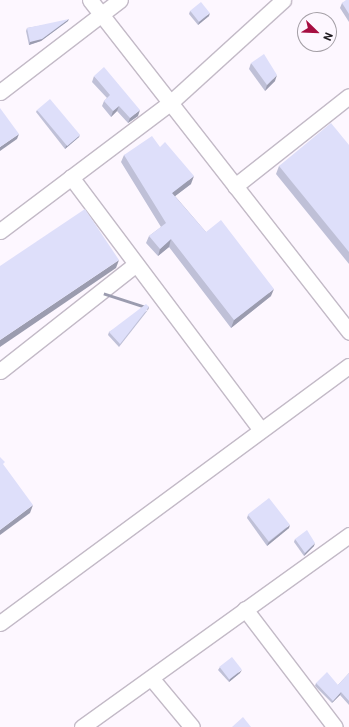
<!DOCTYPE html>
<html>
<head>
<meta charset="utf-8">
<style>
	body { margin:0 }
	#map { position:relative; width:349px; height:727px; overflow:hidden; background:#fdf7ff; font-family:Roboto,sans-serif }
	div>[style] { position:absolute }
	.roads { filter:drop-shadow(1px 0 #c3bac7) drop-shadow(-1px 0 #c3bac7) drop-shadow(0 1px #c3bac7) drop-shadow(0 -1px #c3bac7) }
	.street>* { height:15px; margin:-7.5px; padding:0 7.5px; transform-origin:7.5px; border-radius:7.5px; background:#fff }
	.wall>* { inset:0; background:#bfc0d7 }
	.shaded-wall>* { inset:0; background:#9b9caf; transform-origin:0 0 }
	.building>* { inset:0; background:#dedffa; transform-origin:0 0 }
	span { translate:-50% -50%; white-space:nowrap; text-align:center; line-height:1.15; -webkit-text-stroke:3.5px #fdf7ff; paint-order:stroke }
	.north { position:absolute; left:297px; top:12px; width:40px; height:40px; box-sizing:border-box; background:#fdf7ff; border:1px solid #a49fa6; border-radius:50%; rotate:113deg; font-size:11px; font-weight:700; line-height:16px; text-align:center; color:#1f1b20 }
	.north::after { content:''; display:block; margin:auto; width:14px; height:18px; background:#a60e41; clip-path:polygon(50% 0,100% 100%,50% 72%,0 100%) }
</style>
</head>
<body>
<div id="map">
	<div class="roads">
		<div class="street">
			<div style="left:90px;top:0;width:421px;rotate:52deg"></div>
			<div style="left:0;top:92px;width:151px;rotate:-37.5deg"></div>
			<div style="left:71px;top:177px;width:316px;rotate:53.1deg"></div>
			<div style="left:235px;top:186px;width:145px;rotate:-38.3deg"></div>
			<div style="left:0;top:231px;width:213px;rotate:-37deg"></div>
			<div style="left:170px;top:103px;width:153px;rotate:-42.3deg"></div>
			<div style="left:0;top:371px;width:173px;rotate:-38.2deg"></div>
			<div style="left:245px;top:609px;width:148px;rotate:52.7deg"></div>
			<div style="left:0;top:623px;width:433px;rotate:-36.4deg"></div>
			<div style="left:152px;top:679px;width:62px;rotate:50.2deg"></div>
			<div style="left:82px;top:727px;width:329px;rotate:-35.7deg"></div>
		</div>
	</div>
	<div class="wall">
		<div style="clip-path:polygon(349px 0,349px 22px,340px 8px,342px 3px)"></div>
		<div style="clip-path:polygon(190px 11px,209px 16px,198px 25px,189px 14px)"></div>
		<div style="clip-path:polygon(68px 21px,41px 41px,29px 45px,26px 31px,27px 28px)"></div>
		<div style="clip-path:polygon(251px 63px,275px 81px,265px 91px,249px 69px)"></div>
		<div style="clip-path:polygon(94px 76px,138px 116px,128px 123px,117px 111px,111px 117px,102px 106px,104px 101px,107px 98px,92px 82px)"></div>
		<div style="clip-path:polygon(37px 110px,79px 137px,65px 149px,36px 112px)"></div>
		<div style="clip-path:polygon(349px 145px,349px 264px,276px 174px,279px 166px)"></div>
		<div style="clip-path:polygon(160px 147px,191px 184px,175px 196px,206px 232px,271px 296px,231px 328px,169px 247px,158px 256px,146px 243px,149px 236px,161px 227px,121px 162px,124px 155px)"></div>
		<div style="clip-path:polygon(148px 310px,119px 347px,108px 335px,109px 332px)"></div>
		<div style="clip-path:polygon(248px 515px,289px 528px,267px 546px,247px 518px)"></div>
		<div style="clip-path:polygon(295px 539px,314px 546px,304px 556px,294px 542px)"></div>
		<div style="clip-path:polygon(220px 667px,240px 673px,229px 682px,218px 670px)"></div>
		<div style="clip-path:polygon(349px 673px,349px 705px,340px 695px,332px 703px,315px 686px,316px 683px,338px 685px)"></div>
	</div>
	<div class="shaded-wall">
		<div style="clip-path:polygon(210px 13px,209px 16px,198px 25px,199px 22px)"></div>
		<div style="clip-path:polygon(69px 19px,68px 21px,41px 41px,29px 45px,30px 42px)"></div>
		<div style="clip-path:polygon(277px 75px,275px 81px,265px 91px,267px 85px)"></div>
		<div style="clip-path:polygon(119px 106px,117px 111px,111px 117px,113px 111px)"></div>
		<div style="clip-path:polygon(140px 110px,138px 116px,128px 123px,130px 118px)"></div>
		<div style="clip-path:polygon(19px 134px,17px 139px,0 151px,0 147px)"></div>
		<div style="clip-path:polygon(80px 135px,79px 137px,65px 149px,66px 146px)"></div>
		<div style="clip-path:polygon(194px 176px,191px 184px,170px 200px,172px 193px)"></div>
		<div style="clip-path:polygon(171px 239px,169px 247px,158px 256px,160px 249px)"></div>
		<div style="clip-path:polygon(119px 260px,116px 268px,0 347px,0 340px)"></div>
		<div style="clip-path:polygon(274px 289px,271px 296px,231px 328px,234px 320px)"></div>
		<div style="left:149px;top:307px;width:3px;height:47px;rotate:108deg"></div>
		<div style="clip-path:polygon(33px 505px,30px 513px,0 535px,0 530px)"></div>
		<div style="clip-path:polygon(290px 525px,289px 528px,267px 546px,268px 543px)"></div>
		<div style="clip-path:polygon(315px 543px,314px 546px,304px 556px,305px 553px)"></div>
		<div style="clip-path:polygon(242px 670px,240px 673px,229px 682px,230px 679px)"></div>
		<div style="clip-path:polygon(341px 692px,340px 695px,332px 703px,333px 701px)"></div>
	</div>
	<div class="building">
		<div style="clip-path:polygon(346px 0,349px 0,349px 14px,342px 3px)"></div>
		<div style="left:201px;top:2px;width:14px;height:14px;rotate:51deg"></div>
		<div style="clip-path:polygon(69px 19px,42px 39px,30px 42px,27px 28px)"></div>
		<div style="clip-path:polygon(264px 54px,277px 75px,267px 85px,251px 63px)"></div>
		<div style="clip-path:polygon(104px 67px,140px 110px,130px 118px,119px 106px,113px 111px,104px 101px,110px 95px,94px 76px)"></div>
		<div style="left:50px;top:99px;width:47px;height:17px;rotate:50deg"></div>
		<div style="clip-path:polygon(0 108px,19px 134px,0 147px)"></div>
		<div style="clip-path:polygon(331px 123px,349px 145px,349px 252px,279px 166px)"></div>
		<div style="clip-path:polygon(152px 136px,160px 147px,165px 142px,194px 176px,172px 193px,206px 232px,221px 220px,274px 289px,234px 320px,171px 239px,160px 249px,149px 236px,166px 223px,124px 155px)"></div>
		<div style="clip-path:polygon(85px 209px,119px 260px,0 340px,0 266px)"></div>
		<div style="clip-path:polygon(146px 304px,149px 307px,120px 344px,109px 332px)"></div>
		<div style="clip-path:polygon(0 457px,5px 462px,3px 464px,33px 505px,0 530px)"></div>
		<div style="left:269px;top:498px;width:34px;height:27px;rotate:52deg"></div>
		<div style="clip-path:polygon(307px 530px,315px 543px,305px 553px,295px 539px)"></div>
		<div style="left:232px;top:657px;width:16px;height:16px;rotate:52deg"></div>
		<div style="clip-path:polygon(327px 672px,338px 685px,349px 673px,349px 701px,341px 692px,333px 701px,316px 683px)"></div>
		<div style="clip-path:polygon(243px 717px,251px 727px,232px 727px)"></div>
	</div>
	<div class="north">N</div>
</div>
</body>
</html>
